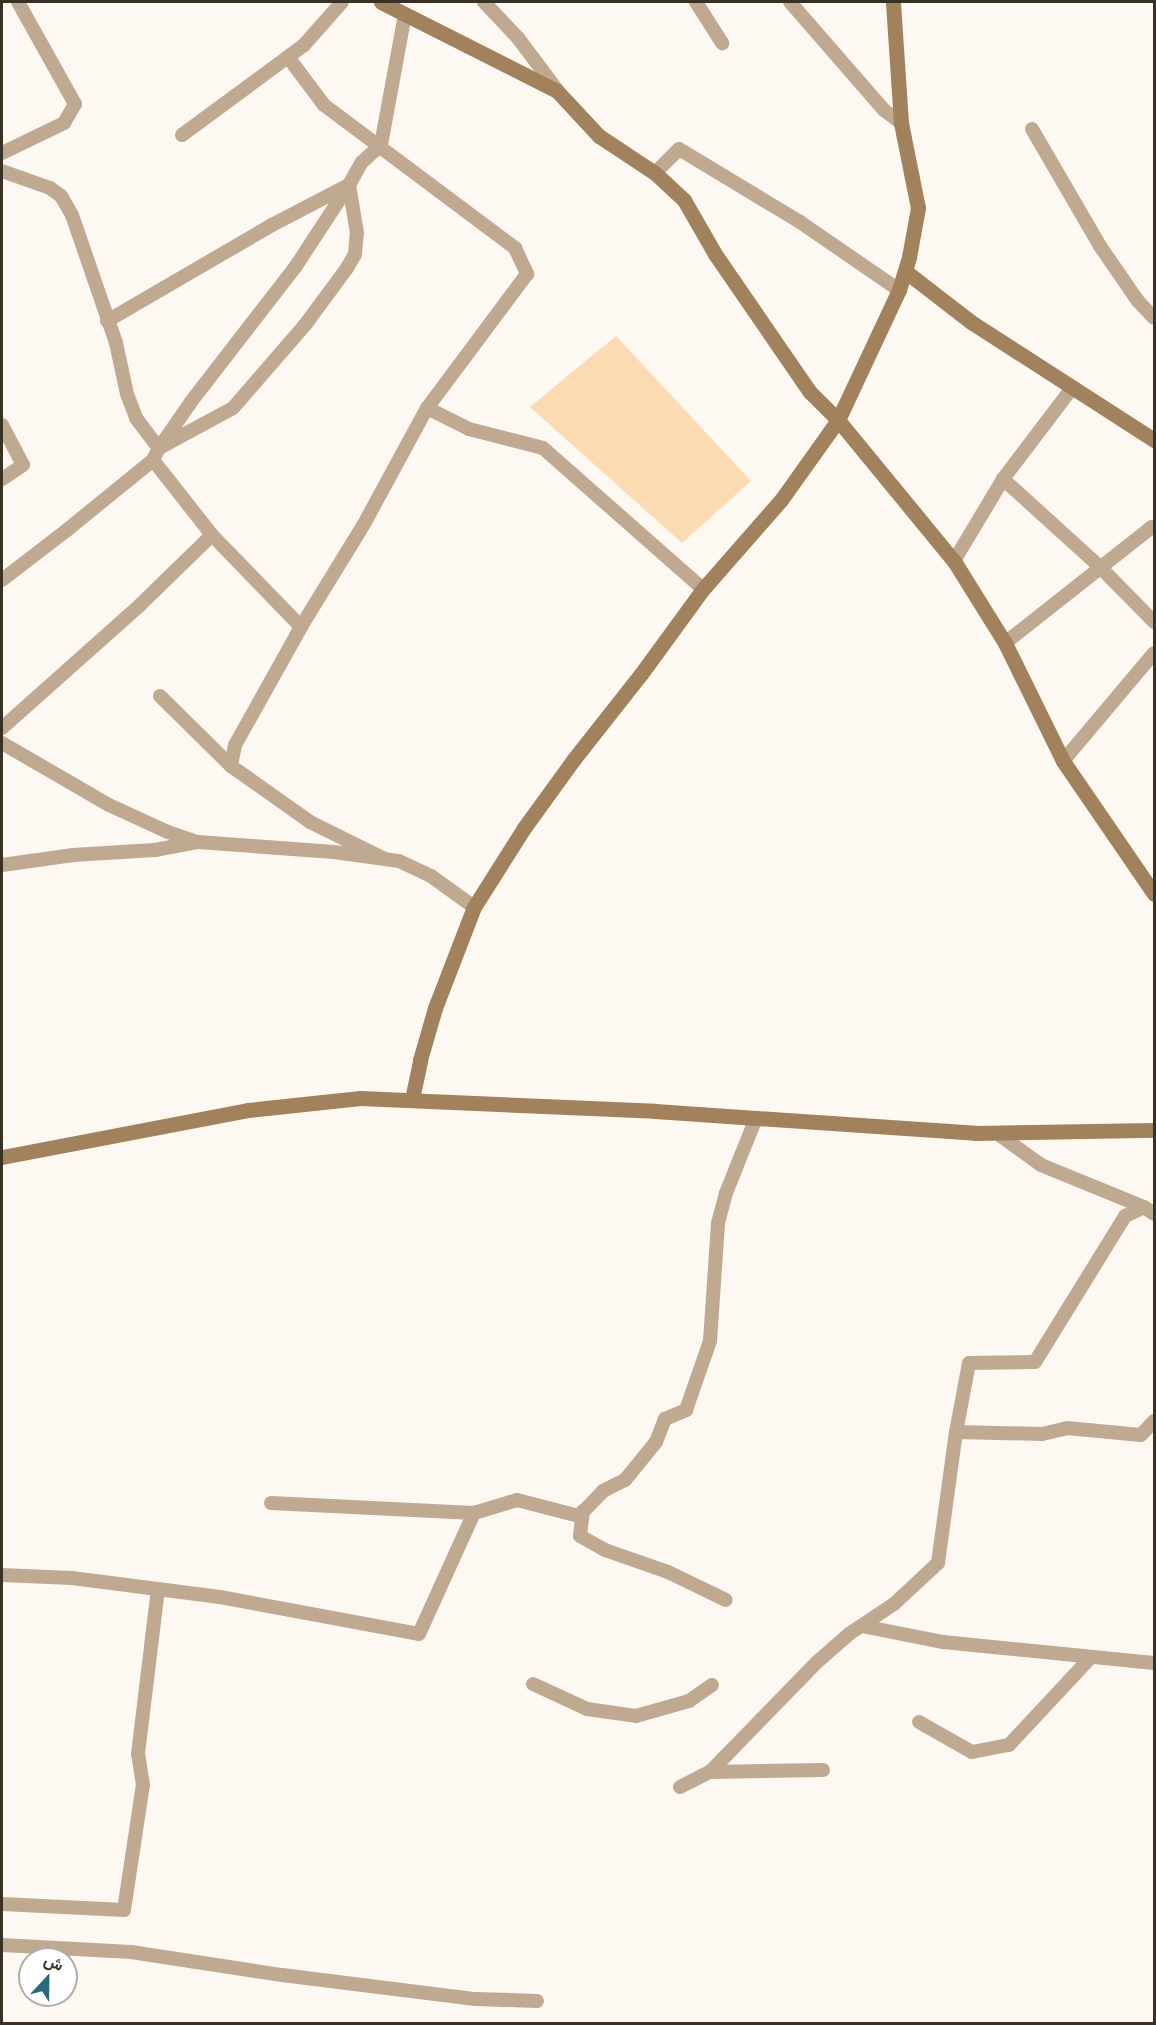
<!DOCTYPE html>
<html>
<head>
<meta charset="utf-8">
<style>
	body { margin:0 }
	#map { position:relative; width:1156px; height:2025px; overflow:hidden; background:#fef8f2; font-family:"PT Sans Narrow",Vazirmatn,sans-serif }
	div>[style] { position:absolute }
	.green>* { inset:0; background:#fcdab2 }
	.street>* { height:14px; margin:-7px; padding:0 7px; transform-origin:7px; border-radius:7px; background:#bfa990 }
	.secondary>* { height:15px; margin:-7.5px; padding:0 7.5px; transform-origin:7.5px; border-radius:7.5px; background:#a2825c }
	span { translate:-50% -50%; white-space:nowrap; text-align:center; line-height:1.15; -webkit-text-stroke:6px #fff; paint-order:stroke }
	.frame { position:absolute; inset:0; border:3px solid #3a3125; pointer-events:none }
	.north { position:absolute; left:18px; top:1947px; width:60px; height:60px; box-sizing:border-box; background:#fff; border:2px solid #b0ada8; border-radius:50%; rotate:22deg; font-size:16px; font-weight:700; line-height:24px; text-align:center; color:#3a3125 }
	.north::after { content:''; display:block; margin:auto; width:21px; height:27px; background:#28697d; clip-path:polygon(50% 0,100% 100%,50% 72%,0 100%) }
</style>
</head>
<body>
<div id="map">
	<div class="green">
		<div style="clip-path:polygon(616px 336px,751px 481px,682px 543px,530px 407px)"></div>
	</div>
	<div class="street">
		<div style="left:484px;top:2px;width:50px;rotate:46.6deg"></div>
		<div style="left:518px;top:38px;width:65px;rotate:53.1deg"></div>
		<div style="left:696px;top:2px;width:49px;rotate:57.6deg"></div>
		<div style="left:790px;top:2px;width:143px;rotate:49deg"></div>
		<div style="left:884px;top:110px;width:21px;rotate:37deg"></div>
		<div style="left:288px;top:57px;width:60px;rotate:53.1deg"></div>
		<div style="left:324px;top:105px;width:239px;rotate:36.8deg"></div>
		<div style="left:515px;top:248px;width:29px;rotate:65deg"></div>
		<div style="left:527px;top:274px;width:167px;rotate:126.7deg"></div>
		<div style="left:427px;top:408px;width:132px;rotate:118.5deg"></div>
		<div style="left:364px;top:524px;width:121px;rotate:121.5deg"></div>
		<div style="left:301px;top:627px;width:135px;rotate:119.2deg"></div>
		<div style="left:235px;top:745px;width:21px;rotate:101deg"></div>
		<div style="left:231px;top:766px;width:97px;rotate:35.3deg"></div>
		<div style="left:310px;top:822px;width:84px;rotate:26.3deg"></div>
		<div style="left:1032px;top:129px;width:135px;rotate:59.8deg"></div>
		<div style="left:1100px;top:246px;width:67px;rotate:55.4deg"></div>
		<div style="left:1138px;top:301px;width:23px;rotate:47deg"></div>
		<div style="left:182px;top:135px;width:152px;rotate:-36.4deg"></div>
		<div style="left:304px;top:45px;width:57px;rotate:-48.5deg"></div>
		<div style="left:2px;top:153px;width:69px;rotate:-25.8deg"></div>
		<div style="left:64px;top:123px;width:22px;rotate:-60deg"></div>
		<div style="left:75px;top:104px;width:117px;rotate:-119.2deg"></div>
		<div style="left:2px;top:171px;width:51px;rotate:19.5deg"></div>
		<div style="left:50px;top:188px;width:14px;rotate:36deg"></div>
		<div style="left:61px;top:196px;width:22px;rotate:60deg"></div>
		<div style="left:72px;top:215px;width:135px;rotate:71deg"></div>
		<div style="left:116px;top:343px;width:52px;rotate:77.8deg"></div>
		<div style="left:127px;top:394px;width:26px;rotate:69deg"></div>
		<div style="left:136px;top:418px;width:38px;rotate:53deg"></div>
		<div style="left:159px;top:448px;width:84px;rotate:-28.4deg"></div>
		<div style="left:233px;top:408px;width:110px;rotate:-49.1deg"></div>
		<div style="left:305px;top:325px;width:71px;rotate:-53.6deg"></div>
		<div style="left:347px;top:268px;width:16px;rotate:-60deg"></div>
		<div style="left:355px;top:254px;width:21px;rotate:-85deg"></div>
		<div style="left:357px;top:233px;width:49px;rotate:-99.5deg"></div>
		<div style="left:349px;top:185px;width:26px;rotate:-61deg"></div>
		<div style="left:362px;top:162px;width:25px;rotate:-42deg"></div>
		<div style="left:381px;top:145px;width:133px;rotate:-79.6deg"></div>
		<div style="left:655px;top:173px;width:34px;rotate:-45deg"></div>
		<div style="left:679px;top:149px;width:141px;rotate:31.1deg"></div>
		<div style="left:800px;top:222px;width:120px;rotate:34.5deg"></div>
		<div style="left:107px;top:321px;width:191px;rotate:-30.2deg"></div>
		<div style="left:272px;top:225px;width:87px;rotate:-27.5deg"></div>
		<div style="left:349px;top:185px;width:97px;rotate:123.2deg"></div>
		<div style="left:296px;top:266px;width:172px;rotate:127.7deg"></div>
		<div style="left:191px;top:402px;width:56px;rotate:124.8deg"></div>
		<div style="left:159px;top:448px;width:13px;rotate:117deg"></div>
		<div style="left:427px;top:408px;width:47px;rotate:26.6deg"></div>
		<div style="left:469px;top:429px;width:76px;rotate:14.4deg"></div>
		<div style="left:543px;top:448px;width:213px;rotate:41.4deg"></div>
		<div style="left:2px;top:425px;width:45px;rotate:62.3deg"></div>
		<div style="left:23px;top:465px;width:25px;rotate:146deg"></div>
		<div style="left:1003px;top:479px;width:132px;rotate:42.2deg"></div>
		<div style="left:1101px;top:568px;width:76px;rotate:45.5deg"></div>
		<div style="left:954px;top:561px;width:96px;rotate:-59.1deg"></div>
		<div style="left:1003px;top:479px;width:114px;rotate:-52.8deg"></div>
		<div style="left:2px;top:580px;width:82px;rotate:-37.6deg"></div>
		<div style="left:67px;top:530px;width:111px;rotate:-39.1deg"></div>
		<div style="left:153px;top:460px;width:95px;rotate:51.8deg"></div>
		<div style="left:212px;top:535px;width:128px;rotate:45.9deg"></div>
		<div style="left:1005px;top:643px;width:187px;rotate:-38.3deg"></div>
		<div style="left:1152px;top:527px;width:2px;rotate:27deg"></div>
		<div style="left:160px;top:696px;width:100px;rotate:44.6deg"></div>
		<div style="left:2px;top:728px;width:185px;rotate:-41.7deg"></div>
		<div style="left:140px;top:605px;width:100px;rotate:-44.2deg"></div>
		<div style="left:2px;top:743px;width:124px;rotate:30.1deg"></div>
		<div style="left:109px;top:805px;width:65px;rotate:24.6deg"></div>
		<div style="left:168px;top:832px;width:28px;rotate:19deg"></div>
		<div style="left:1063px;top:761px;width:141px;rotate:-49.9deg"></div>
		<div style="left:2px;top:865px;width:72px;rotate:-8deg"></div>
		<div style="left:73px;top:855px;width:82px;rotate:-3.5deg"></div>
		<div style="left:155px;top:850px;width:44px;rotate:-10.5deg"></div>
		<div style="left:198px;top:842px;width:136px;rotate:4.2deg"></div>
		<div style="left:334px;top:852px;width:66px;rotate:7.9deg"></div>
		<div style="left:399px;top:861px;width:35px;rotate:25deg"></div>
		<div style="left:431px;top:876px;width:53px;rotate:35.8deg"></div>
		<div style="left:997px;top:1133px;width:54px;rotate:36deg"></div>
		<div style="left:1041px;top:1165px;width:111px;rotate:22.2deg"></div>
		<div style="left:1144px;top:1207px;width:12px;rotate:35deg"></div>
		<div style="left:956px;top:1432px;width:86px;rotate:1.3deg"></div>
		<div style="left:1042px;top:1434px;width:26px;rotate:-13deg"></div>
		<div style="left:1067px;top:1428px;width:74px;rotate:5.4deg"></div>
		<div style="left:1141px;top:1435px;width:19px;rotate:-47deg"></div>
		<div style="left:271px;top:1503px;width:203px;rotate:2.8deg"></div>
		<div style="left:583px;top:1511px;width:25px;rotate:97deg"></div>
		<div style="left:580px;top:1536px;width:29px;rotate:29deg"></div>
		<div style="left:605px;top:1550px;width:67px;rotate:19.2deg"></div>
		<div style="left:668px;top:1572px;width:64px;rotate:25.8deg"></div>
		<div style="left:2px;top:1575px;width:70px;rotate:2.5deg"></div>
		<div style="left:72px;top:1578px;width:149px;rotate:7.3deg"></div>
		<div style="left:220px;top:1597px;width:202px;rotate:10.5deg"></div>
		<div style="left:419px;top:1634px;width:133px;rotate:-65.6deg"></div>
		<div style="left:474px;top:1513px;width:45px;rotate:-16.8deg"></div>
		<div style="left:517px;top:1500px;width:64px;rotate:14.5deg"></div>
		<div style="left:579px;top:1516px;width:35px;rotate:-46deg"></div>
		<div style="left:603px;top:1491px;width:25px;rotate:-27deg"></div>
		<div style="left:625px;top:1480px;width:49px;rotate:-50.8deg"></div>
		<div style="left:656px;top:1442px;width:25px;rotate:-69deg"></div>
		<div style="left:665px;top:1419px;width:23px;rotate:-23deg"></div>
		<div style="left:686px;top:1410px;width:73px;rotate:-70.8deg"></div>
		<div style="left:710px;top:1341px;width:118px;rotate:-86.1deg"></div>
		<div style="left:718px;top:1223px;width:31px;rotate:-75deg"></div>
		<div style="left:726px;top:1193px;width:81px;rotate:-68.2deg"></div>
		<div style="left:862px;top:1626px;width:83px;rotate:11.2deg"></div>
		<div style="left:943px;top:1642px;width:212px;rotate:5.7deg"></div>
		<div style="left:533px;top:1684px;width:60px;rotate:24.8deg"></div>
		<div style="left:587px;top:1709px;width:49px;rotate:8.1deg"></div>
		<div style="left:636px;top:1716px;width:55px;rotate:-15.8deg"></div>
		<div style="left:689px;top:1701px;width:28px;rotate:-35deg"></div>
		<div style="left:919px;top:1722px;width:61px;rotate:29.5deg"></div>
		<div style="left:972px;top:1752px;width:38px;rotate:-11deg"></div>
		<div style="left:1009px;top:1745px;width:120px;rotate:-47deg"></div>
		<div style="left:710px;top:1772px;width:113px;rotate:-1deg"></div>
		<div style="left:680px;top:1787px;width:34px;rotate:-27deg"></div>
		<div style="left:710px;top:1772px;width:152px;rotate:-45.8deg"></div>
		<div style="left:816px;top:1663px;width:44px;rotate:-41.3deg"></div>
		<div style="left:849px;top:1634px;width:54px;rotate:-33.7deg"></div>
		<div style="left:894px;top:1604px;width:60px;rotate:-43deg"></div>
		<div style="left:938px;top:1563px;width:132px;rotate:-82.2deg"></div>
		<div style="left:956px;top:1432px;width:70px;rotate:-79.3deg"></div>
		<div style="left:969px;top:1363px;width:66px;rotate:-0.9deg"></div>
		<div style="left:1035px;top:1362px;width:172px;rotate:-58.3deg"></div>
		<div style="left:1125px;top:1216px;width:21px;rotate:-25deg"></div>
		<div style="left:2px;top:1904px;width:122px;rotate:2.8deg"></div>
		<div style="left:124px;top:1910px;width:126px;rotate:-81.4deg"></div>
		<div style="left:143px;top:1785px;width:31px;rotate:-99deg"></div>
		<div style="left:138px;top:1754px;width:166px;rotate:-83.1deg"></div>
		<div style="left:2px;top:1945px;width:129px;rotate:3.1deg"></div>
		<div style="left:131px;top:1952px;width:153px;rotate:8.7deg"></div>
		<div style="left:282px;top:1975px;width:195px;rotate:7.1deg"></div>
		<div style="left:476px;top:1999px;width:61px;rotate:1.9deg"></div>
	</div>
	<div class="secondary">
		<div style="left:381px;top:2px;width:197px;rotate:26.8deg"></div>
		<div style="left:557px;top:91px;width:62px;rotate:47deg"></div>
		<div style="left:599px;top:136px;width:67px;rotate:33.5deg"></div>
		<div style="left:655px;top:173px;width:40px;rotate:43deg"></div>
		<div style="left:684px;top:200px;width:62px;rotate:60.1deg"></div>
		<div style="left:715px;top:254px;width:168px;rotate:55.5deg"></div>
		<div style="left:810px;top:392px;width:40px;rotate:45deg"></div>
		<div style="left:838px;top:420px;width:183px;rotate:50.6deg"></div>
		<div style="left:954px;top:561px;width:97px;rotate:58.1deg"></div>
		<div style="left:1005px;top:643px;width:131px;rotate:63.8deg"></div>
		<div style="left:1063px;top:761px;width:161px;rotate:55.6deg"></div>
		<div style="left:905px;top:271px;width:83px;rotate:37.7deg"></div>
		<div style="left:971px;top:322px;width:218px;rotate:32.8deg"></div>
		<div style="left:412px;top:1099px;width:40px;rotate:-78deg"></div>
		<div style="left:420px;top:1060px;width:54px;rotate:-73.9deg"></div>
		<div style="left:435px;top:1008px;width:108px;rotate:-68.9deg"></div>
		<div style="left:474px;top:907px;width:93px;rotate:-57.7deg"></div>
		<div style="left:524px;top:828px;width:85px;rotate:-54.1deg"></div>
		<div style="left:574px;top:759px;width:108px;rotate:-51.8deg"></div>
		<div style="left:641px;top:674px;width:105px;rotate:-53.9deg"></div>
		<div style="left:703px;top:589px;width:118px;rotate:-48.8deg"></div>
		<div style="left:781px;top:500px;width:98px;rotate:-54.5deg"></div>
		<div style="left:838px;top:420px;width:144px;rotate:-64.9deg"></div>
		<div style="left:899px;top:290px;width:34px;rotate:-73deg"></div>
		<div style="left:909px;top:257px;width:50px;rotate:-79.6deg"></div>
		<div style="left:918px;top:208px;width:87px;rotate:-101.3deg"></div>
		<div style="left:901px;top:123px;width:121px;rotate:-93.8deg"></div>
		<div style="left:2px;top:1157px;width:250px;rotate:-10.8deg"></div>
		<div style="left:248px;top:1110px;width:113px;rotate:-6.1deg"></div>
		<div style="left:360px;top:1098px;width:295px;rotate:2.5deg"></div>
		<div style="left:655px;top:1111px;width:321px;rotate:3.9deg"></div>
		<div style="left:975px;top:1133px;width:179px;rotate:-1deg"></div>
	</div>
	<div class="frame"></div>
	<div class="north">ش</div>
</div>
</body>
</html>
